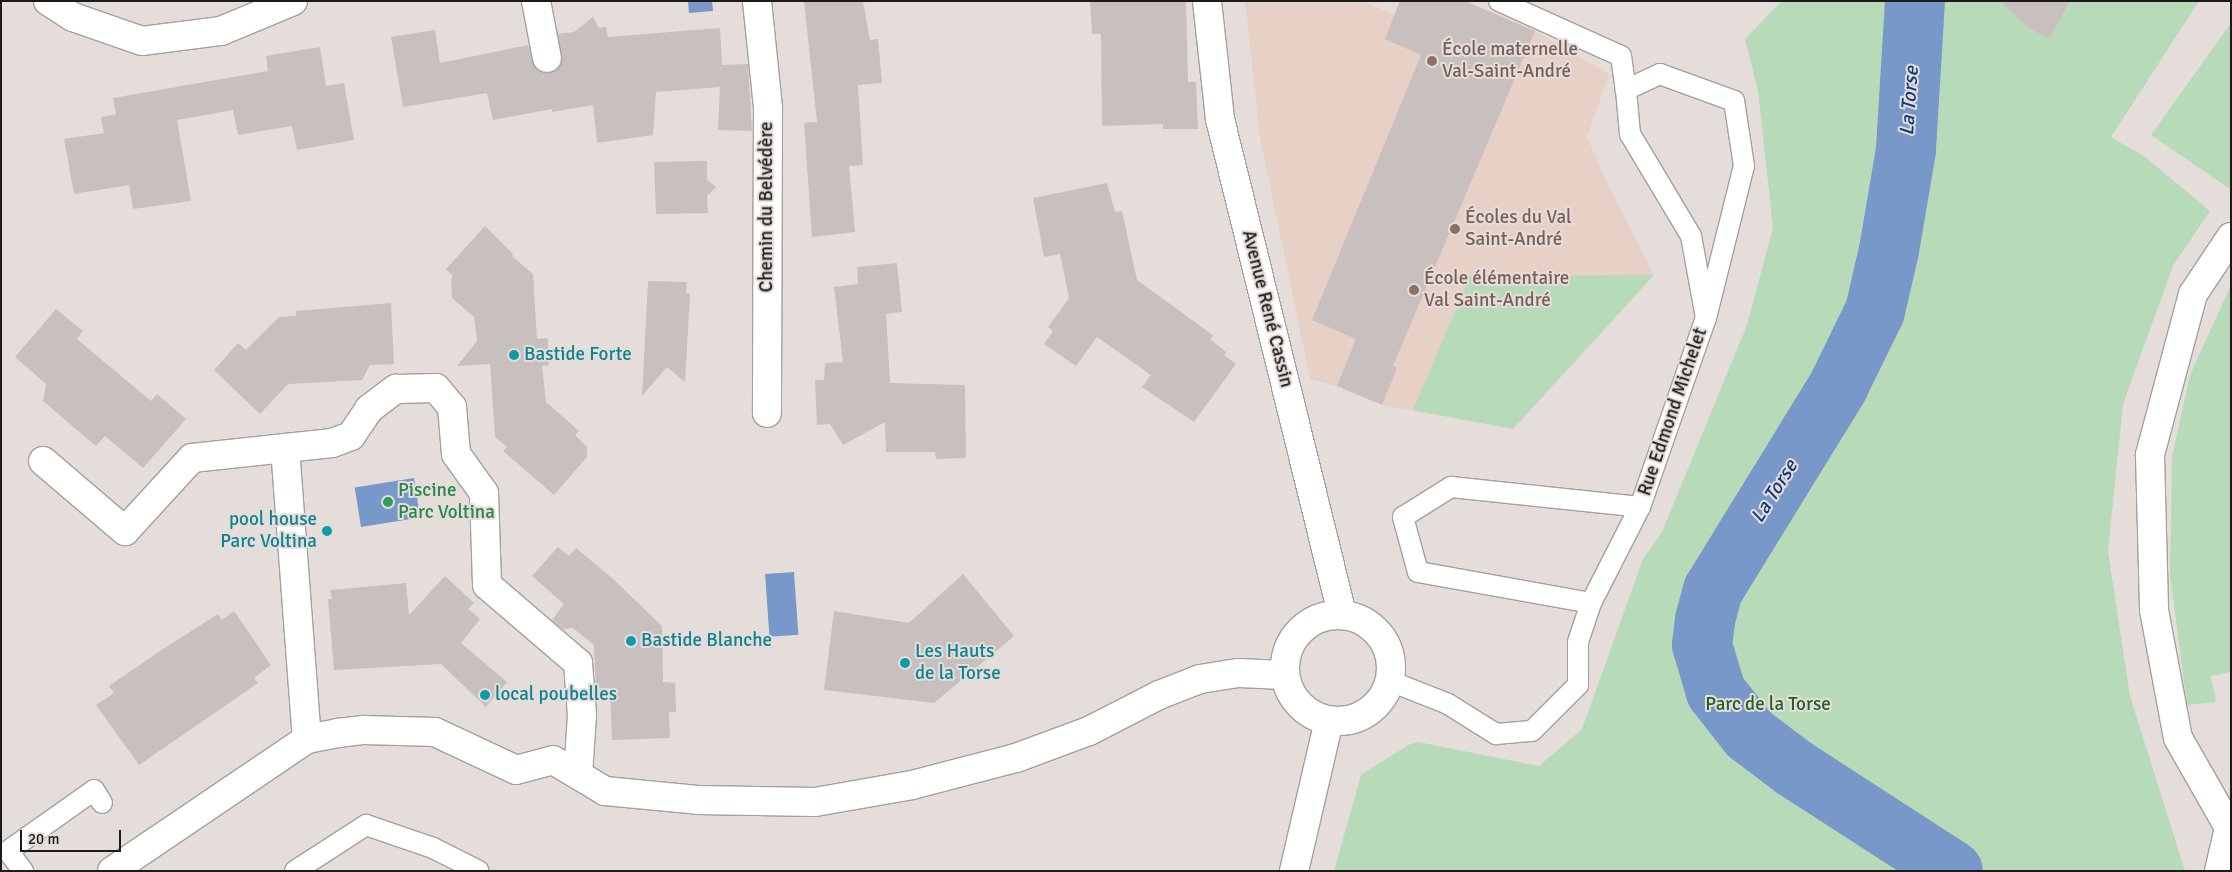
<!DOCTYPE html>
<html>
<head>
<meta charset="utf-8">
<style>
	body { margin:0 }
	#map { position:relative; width:2232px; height:872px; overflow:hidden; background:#e5ddda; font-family:Signika,sans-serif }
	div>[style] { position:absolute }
	.education>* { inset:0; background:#e7d0c6 }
	.green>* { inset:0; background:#b7dab9 }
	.water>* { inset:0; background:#7898c9; transform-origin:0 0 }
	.river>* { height:60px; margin:-30px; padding:0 30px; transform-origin:30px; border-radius:30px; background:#7898c9 }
	.building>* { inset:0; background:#c8c0be }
	.roads { filter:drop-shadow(1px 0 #a69f9d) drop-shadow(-1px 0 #a69f9d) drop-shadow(0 1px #a69f9d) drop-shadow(0 -1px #a69f9d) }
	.lane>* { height:20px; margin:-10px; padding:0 10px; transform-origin:10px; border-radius:10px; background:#fff }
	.street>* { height:28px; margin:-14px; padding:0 14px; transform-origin:14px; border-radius:14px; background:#fff }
	.secondary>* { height:28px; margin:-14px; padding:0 14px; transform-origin:14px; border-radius:14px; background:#fff }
	.secondary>.ring { margin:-14px; padding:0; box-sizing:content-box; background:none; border:28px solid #fff; border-radius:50% }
	.dots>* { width:14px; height:14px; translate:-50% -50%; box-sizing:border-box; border:2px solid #e5ddda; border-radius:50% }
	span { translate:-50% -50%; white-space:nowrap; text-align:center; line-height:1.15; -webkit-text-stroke:4px #e5ddda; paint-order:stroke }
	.education-label { font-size:19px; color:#785e54 }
	.left { translate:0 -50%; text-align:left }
	.street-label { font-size:19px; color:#1d1a19 }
	.culture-label { font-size:19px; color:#0d838f }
	.right { translate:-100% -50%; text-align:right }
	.leisure-label { font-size:19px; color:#27864d }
	.park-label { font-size:19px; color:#1e6229 }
	.water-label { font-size:20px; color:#133b77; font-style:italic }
	.frame { position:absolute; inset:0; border:2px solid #1d1a19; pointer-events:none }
	.scale { position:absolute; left:20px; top:830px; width:101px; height:22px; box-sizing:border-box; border:2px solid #1d1a19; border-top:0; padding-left:6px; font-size:15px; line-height:18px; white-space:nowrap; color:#1d1a19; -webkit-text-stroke:4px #e5ddda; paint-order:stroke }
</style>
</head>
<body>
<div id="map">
	<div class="education">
		<div style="clip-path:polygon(1245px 1px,1362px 1px,1394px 15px,1400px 1px,1465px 1px,1535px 31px,1609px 74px,1587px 137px,1607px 183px,1654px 275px,1513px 429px,1382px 405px,1337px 386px,1310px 379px,1260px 138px)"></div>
	</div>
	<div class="green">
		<div style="clip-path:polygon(1782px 1px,2199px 1px,2111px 137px,2145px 157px,2210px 211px,2173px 266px,2123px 404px,2108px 551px,2130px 696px,2185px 871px,1334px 871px,1361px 775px,1408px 745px,1418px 742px,1539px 766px,1582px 729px,1643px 559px,1662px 532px,1747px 325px,1773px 228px,1758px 91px,1745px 39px)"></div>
		<div style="clip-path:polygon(2231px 23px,2231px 188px,2230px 189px,2151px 135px)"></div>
		<div style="clip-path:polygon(1654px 275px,1513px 429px,1413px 410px,1470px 276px)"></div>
		<div style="clip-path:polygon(2231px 285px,2231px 672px,2211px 676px,2216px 702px,2187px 705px,2170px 575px,2172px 457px,2190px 375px)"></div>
	</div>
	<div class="water">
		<div style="clip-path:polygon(688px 1px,712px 1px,713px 11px,689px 13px)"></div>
		<div style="left:414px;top:478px;width:40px;height:60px;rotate:81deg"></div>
		<div style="left:794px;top:572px;width:63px;height:29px;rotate:86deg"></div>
	</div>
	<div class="river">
		<div style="left:1915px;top:1px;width:149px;rotate:93.5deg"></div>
		<div style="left:1906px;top:150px;width:101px;rotate:99.6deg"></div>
		<div style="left:1889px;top:250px;width:63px;rotate:102.9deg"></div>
		<div style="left:1875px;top:311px;width:85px;rotate:116deg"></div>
		<div style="left:1838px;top:387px;width:238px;rotate:121.6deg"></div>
		<div style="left:1713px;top:590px;width:31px;rotate:105deg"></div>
		<div style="left:1705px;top:620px;width:25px;rotate:97deg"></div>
		<div style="left:1702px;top:645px;width:49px;rotate:73.4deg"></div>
		<div style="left:1716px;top:692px;width:53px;rotate:51.8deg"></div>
		<div style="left:1749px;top:734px;width:56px;rotate:37.1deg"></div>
		<div style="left:1794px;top:768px;width:189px;rotate:32.9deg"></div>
	</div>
	<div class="building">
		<div style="clip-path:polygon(804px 1px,863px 1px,870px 40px,878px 39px,882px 83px,858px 85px,863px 165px,849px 166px,855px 232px,812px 237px,804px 123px,817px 122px)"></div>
		<div style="clip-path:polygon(1090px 1px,1186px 1px,1188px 82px,1196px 82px,1198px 129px,1163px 129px,1163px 124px,1102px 126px,1101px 34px,1092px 34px)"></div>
		<div style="clip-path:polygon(1400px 1px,1465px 1px,1535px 31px,1393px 366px,1397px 368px,1382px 405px,1337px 386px,1356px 339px,1312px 320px,1421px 55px,1385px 39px)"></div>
		<div style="clip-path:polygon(2000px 1px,2070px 1px,2049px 39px,2026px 26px)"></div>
		<div style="clip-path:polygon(593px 17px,599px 28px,606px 27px,608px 37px,720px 28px,722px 65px,748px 64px,752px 131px,718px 130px,720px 87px,656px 92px,653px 135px,597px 143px,593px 105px,552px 112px,552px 109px,493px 120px,487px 93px,403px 107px,391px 37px,435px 30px,440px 63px,528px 45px,535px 68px,541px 73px,549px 73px,558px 69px,562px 63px,558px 34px,574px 32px)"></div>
		<div style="clip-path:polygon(320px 47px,326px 86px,344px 83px,354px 140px,297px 150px,292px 126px,238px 135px,233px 110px,177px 120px,191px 201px,133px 209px,129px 185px,74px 194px,64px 139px,104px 133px,101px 117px,116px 114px,113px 98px,268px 71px,266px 56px)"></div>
		<div style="clip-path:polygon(707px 161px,707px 180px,716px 187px,707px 196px,708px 213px,656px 214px,654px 162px)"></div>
		<div style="clip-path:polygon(1107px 183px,1115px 212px,1122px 211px,1137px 280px,1214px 336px,1210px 339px,1226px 352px,1224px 355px,1236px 364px,1194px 422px,1142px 387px,1151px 375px,1097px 337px,1076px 366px,1044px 344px,1053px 331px,1048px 327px,1069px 298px,1060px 254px,1044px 257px,1033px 198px)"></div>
		<div style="clip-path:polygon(485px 226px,513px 254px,512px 256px,533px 274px,537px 339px,548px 338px,549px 365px,542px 366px,546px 402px,579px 431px,575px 435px,587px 447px,587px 457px,554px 495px,503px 451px,507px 447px,495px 437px,490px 364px,457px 366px,477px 341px,474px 317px,452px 298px,451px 279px,453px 276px,446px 269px)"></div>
		<div style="clip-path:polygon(897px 263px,902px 312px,886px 314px,890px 383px,965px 385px,966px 458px,936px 459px,935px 452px,886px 452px,885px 422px,843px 445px,830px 424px,817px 425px,815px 380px,824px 380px,825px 363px,843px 362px,834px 287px,858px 284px,857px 267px)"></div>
		<div style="clip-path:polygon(648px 281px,687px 282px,686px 293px,690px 294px,685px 382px,667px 367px,642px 396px)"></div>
		<div style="clip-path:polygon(391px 303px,394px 364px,370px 365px,362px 380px,288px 384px,260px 414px,214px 370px,238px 343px,246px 350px,279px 317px,296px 316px,296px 311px)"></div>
		<div style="clip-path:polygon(56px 309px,83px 331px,77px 339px,151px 401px,157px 394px,186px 419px,143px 468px,105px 436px,96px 446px,43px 401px,46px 384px,15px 357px)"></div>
		<div style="clip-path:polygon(558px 547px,569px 556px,576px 548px,612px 578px,662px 626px,663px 682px,675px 683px,676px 712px,669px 712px,670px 738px,612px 740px,610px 688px,596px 689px,594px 645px,573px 628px,563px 629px,552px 620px,564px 604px,532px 576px)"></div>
		<div style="clip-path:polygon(963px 574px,1014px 636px,934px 703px,824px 690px,834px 611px,909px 623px)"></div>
		<div style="clip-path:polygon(445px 576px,474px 603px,468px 609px,480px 619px,461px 643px,507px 682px,486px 707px,441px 664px,334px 670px,328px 599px,332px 599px,330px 590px,406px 583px,409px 615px)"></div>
		<div style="clip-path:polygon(234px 611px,271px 665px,254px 678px,258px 683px,139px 765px,96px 705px,114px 693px,109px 686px,160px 651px,218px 614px,222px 620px)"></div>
	</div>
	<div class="roads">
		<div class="lane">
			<div style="left:1499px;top:1px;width:134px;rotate:24.3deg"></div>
			<div style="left:1621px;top:56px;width:34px;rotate:82deg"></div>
			<div style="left:1591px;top:603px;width:176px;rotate:-169.8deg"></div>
			<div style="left:1418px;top:572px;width:57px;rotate:-105.3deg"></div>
			<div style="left:1403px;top:517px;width:57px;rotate:-32deg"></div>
			<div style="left:1451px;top:487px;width:190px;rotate:6deg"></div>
			<div style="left:1390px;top:681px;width:62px;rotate:21.6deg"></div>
			<div style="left:1448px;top:704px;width:57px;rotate:32deg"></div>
			<div style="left:1496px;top:734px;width:36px;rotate:-5deg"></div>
			<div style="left:1532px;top:731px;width:65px;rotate:-45deg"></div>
			<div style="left:1578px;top:685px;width:43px;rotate:-90deg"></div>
			<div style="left:1578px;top:642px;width:41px;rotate:-71.6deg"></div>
			<div style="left:1591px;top:603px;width:108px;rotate:-63deg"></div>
			<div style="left:1640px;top:507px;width:200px;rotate:-70.8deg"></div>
			<div style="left:1706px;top:318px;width:157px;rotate:-76deg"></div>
			<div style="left:1744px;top:166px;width:66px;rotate:-98.7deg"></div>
			<div style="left:1734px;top:101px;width:79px;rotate:-160deg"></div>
			<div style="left:1660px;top:74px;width:38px;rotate:155deg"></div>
			<div style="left:1626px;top:90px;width:44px;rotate:84.8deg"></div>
			<div style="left:1630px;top:134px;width:119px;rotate:59.1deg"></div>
			<div style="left:1691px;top:236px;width:83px;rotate:79.6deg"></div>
			<div style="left:23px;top:871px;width:25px;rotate:-127deg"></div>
			<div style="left:8px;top:851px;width:105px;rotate:-35.3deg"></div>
			<div style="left:94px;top:790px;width:15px;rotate:58deg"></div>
			<div style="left:295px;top:871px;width:85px;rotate:-32.9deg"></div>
			<div style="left:366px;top:825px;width:71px;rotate:18.9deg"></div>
			<div style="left:433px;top:848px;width:51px;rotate:26.6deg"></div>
		</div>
		<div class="street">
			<div style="left:48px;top:1px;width:30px;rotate:33deg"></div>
			<div style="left:73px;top:17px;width:73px;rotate:19.2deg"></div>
			<div style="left:142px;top:41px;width:80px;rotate:-7.2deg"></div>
			<div style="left:221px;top:31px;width:78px;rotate:-22.6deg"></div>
			<div style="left:536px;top:1px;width:58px;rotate:79.1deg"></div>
			<div style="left:757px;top:1px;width:108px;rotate:84.1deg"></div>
			<div style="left:768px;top:108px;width:305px;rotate:90.2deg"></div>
			<div style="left:2231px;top:237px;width:69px;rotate:123.7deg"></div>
			<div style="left:2193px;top:294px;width:167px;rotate:105deg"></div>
			<div style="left:2150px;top:455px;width:155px;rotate:88.5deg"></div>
			<div style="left:2154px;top:610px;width:130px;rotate:79.4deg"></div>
			<div style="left:2178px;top:738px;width:107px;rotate:60.3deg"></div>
			<div style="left:285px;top:448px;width:292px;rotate:85.7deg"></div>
			<div style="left:43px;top:461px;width:108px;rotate:40.5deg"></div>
			<div style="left:125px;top:531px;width:99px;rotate:-47.5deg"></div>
			<div style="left:192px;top:458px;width:141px;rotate:-6.1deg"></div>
			<div style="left:332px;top:443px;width:20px;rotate:-20deg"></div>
			<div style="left:351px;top:436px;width:32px;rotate:-56deg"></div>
			<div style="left:369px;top:409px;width:34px;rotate:-37deg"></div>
			<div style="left:396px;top:389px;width:40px;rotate:-1.4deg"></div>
			<div style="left:436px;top:388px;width:25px;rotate:50deg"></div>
			<div style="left:452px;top:407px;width:47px;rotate:85.1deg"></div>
			<div style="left:456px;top:454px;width:48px;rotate:54.3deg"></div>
			<div style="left:484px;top:493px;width:92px;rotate:88.1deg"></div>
			<div style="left:487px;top:585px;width:120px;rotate:40.6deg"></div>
			<div style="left:578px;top:663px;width:52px;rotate:85.6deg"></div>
			<div style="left:582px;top:715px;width:60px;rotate:93.8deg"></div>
			<div style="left:112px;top:871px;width:235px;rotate:-34.1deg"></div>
			<div style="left:307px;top:739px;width:32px;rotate:-11deg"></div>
			<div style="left:338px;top:733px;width:26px;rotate:-7deg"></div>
			<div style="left:364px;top:730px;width:71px;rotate:1.6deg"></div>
			<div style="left:435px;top:732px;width:89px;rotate:25.1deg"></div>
			<div style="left:516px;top:770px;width:38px;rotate:-15deg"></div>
			<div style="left:553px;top:760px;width:61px;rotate:30.8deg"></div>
			<div style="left:605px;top:791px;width:93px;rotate:5.5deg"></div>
			<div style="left:698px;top:800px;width:117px;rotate:1deg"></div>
			<div style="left:815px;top:802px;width:98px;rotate:-9.9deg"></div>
			<div style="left:912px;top:785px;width:107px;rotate:-14.6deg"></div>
			<div style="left:1016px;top:758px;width:78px;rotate:-20.3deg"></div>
			<div style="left:1089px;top:731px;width:79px;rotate:-27.2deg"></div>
			<div style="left:1159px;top:695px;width:44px;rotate:-21.3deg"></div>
			<div style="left:1200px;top:679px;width:39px;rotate:-9deg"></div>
			<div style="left:1239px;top:673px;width:45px;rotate:2.5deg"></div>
			<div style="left:2219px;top:871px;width:44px;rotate:-76.9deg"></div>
		</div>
		<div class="secondary">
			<div style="left:1207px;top:1px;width:119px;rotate:83.7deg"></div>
			<div style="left:1220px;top:119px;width:510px;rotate:76.15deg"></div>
			<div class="ring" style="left:1285px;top:615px;width:78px;height:78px"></div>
			<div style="left:1294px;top:871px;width:154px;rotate:-76.9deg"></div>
		</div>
	</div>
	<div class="dots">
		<div style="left:1432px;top:61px;background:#8d6e63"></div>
		<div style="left:1455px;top:229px;background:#8d6e63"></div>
		<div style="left:1414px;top:290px;background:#8d6e63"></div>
		<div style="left:514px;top:355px;background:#0f9aa8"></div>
		<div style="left:388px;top:502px;background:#2e9e5b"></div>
		<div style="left:327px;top:531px;background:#0f9aa8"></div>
		<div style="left:631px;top:641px;background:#0f9aa8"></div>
		<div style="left:905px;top:663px;background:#0f9aa8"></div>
		<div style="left:485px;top:695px;background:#0f9aa8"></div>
	</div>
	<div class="education-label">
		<span class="left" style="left:1442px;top:61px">École maternelle<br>Val-Saint-André</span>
		<span class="left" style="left:1465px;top:229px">Écoles du Val<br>Saint-André</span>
		<span class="left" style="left:1424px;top:290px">École élémentaire<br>Val Saint-André</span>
	</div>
	<div class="street-label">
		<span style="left:767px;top:207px;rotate:-90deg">Chemin du Belvédère</span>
		<span style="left:1267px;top:309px;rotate:76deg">Avenue René Cassin</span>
		<span style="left:1673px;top:412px;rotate:-71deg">Rue Edmond Michelet</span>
	</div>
	<div class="culture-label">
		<span class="left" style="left:524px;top:355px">Bastide Forte</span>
		<span class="right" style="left:317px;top:531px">pool house<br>Parc Voltina</span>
		<span class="left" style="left:641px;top:641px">Bastide Blanche</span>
		<span class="left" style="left:915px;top:663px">Les Hauts<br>de la Torse</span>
		<span class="left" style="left:495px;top:695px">local poubelles</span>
	</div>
	<div class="leisure-label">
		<span class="left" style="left:398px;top:502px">Piscine<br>Parc Voltina</span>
	</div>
	<div class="park-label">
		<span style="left:1768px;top:705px">Parc de la Torse</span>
	</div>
	<div class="water-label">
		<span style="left:1909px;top:101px;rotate:-86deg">La Torse</span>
		<span style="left:1774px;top:491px;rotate:-58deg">La Torse</span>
	</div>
	<div class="frame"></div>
	<div class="scale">20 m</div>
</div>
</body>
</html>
